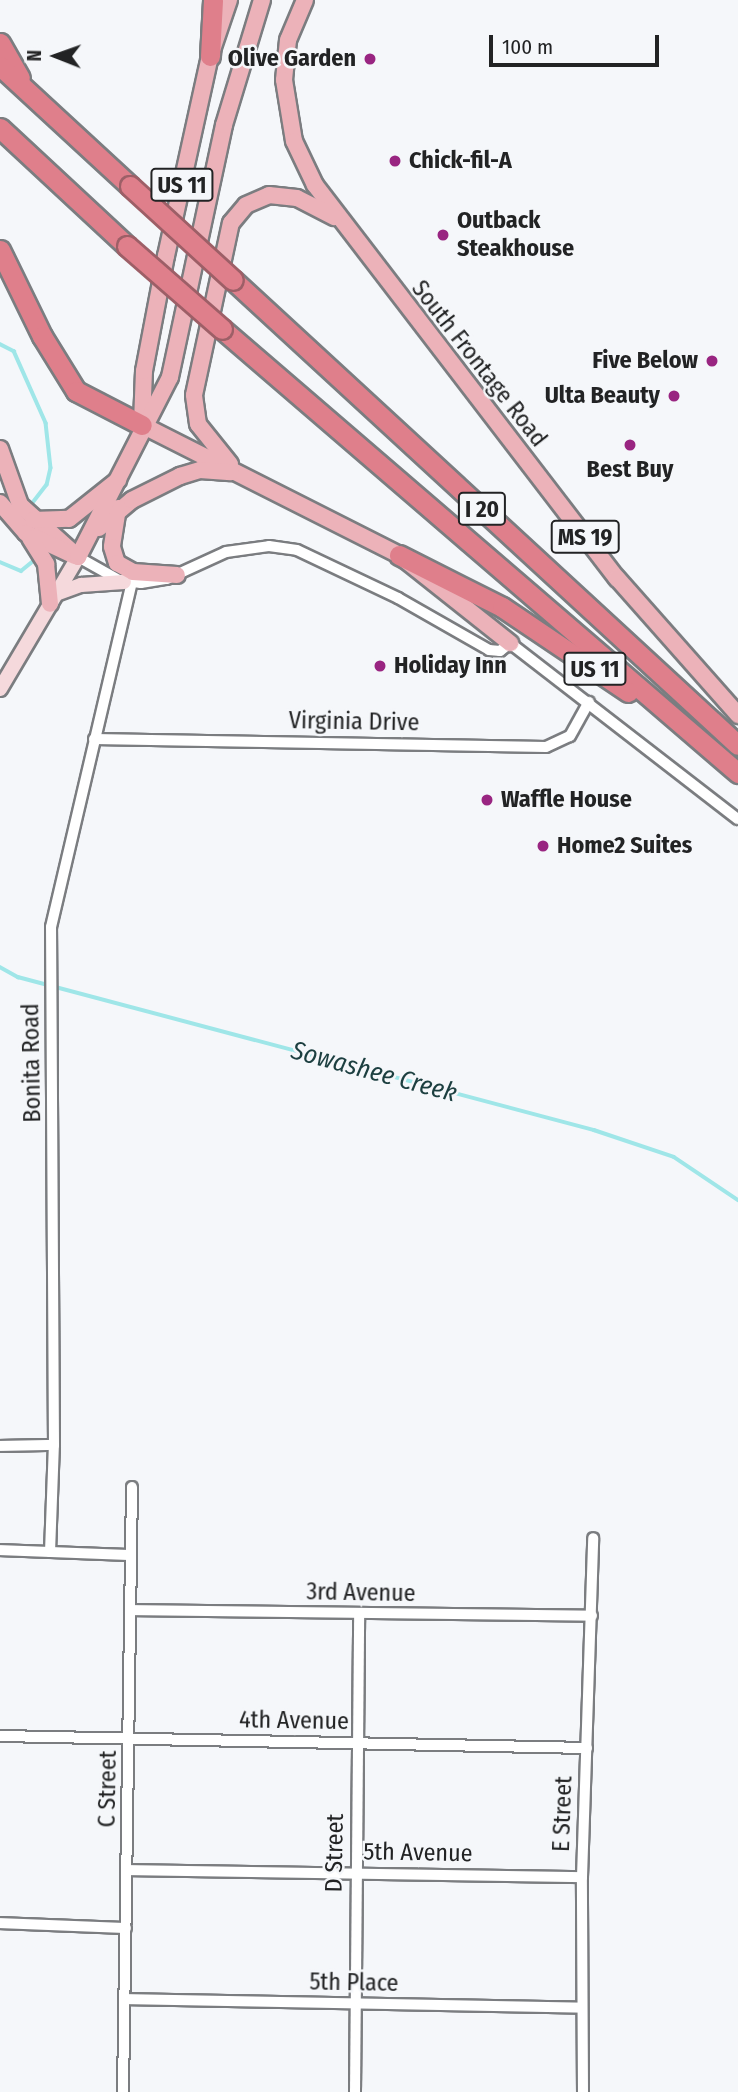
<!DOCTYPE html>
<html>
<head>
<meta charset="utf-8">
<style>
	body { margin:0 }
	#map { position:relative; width:738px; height:2092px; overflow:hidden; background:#f5f7fa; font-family:"Fira Sans Condensed",sans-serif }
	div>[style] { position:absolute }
	.stream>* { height:3.5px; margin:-1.75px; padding:0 1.75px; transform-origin:1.75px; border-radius:1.75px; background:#9fe6e8 }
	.roads { filter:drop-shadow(2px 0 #7b7d80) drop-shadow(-2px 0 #7b7d80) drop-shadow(0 2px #7b7d80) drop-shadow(0 -2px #7b7d80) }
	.street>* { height:10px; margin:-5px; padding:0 5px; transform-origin:5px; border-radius:5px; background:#fff }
	.secondary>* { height:14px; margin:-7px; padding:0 7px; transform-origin:7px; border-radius:7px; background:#f5d9dc }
	.primary>* { height:16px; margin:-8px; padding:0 8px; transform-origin:8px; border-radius:8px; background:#ecb2b9 }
	.highway>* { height:19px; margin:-9.5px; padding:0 9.5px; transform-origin:9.5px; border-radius:9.5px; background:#df7f8b }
	.bridges { filter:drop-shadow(2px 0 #9d5f67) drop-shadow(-2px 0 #9d5f67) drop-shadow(0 2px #9d5f67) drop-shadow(0 -2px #9d5f67) }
	.highway-bridge>* { height:19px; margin:-9.5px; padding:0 9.5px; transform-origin:9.5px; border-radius:9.5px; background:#df7f8b }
	.dots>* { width:19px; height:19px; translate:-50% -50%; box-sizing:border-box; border:4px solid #f5f7fa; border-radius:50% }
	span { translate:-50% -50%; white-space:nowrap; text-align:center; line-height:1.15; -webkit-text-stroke:5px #f5f7fa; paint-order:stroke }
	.shield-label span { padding:2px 5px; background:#f5f7fa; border:2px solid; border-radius:5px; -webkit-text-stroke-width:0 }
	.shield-label { font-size:23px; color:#222324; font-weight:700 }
	.poi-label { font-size:24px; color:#222324; font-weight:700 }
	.right { translate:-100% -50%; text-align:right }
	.left { translate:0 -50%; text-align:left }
	.street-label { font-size:24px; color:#222324 }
	.water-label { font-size:26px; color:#1c3f40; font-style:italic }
	.north { position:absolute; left:21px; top:21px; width:70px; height:70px; -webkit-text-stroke:5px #f5f7fa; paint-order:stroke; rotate:271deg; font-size:19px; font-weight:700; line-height:28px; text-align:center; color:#222324 }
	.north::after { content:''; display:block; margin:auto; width:24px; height:32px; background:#222324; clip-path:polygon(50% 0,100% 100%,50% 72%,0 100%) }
	.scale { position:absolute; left:489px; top:35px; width:170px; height:32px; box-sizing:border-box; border:4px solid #222324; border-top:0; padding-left:9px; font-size:21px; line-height:24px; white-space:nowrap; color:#222324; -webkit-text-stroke:5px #f5f7fa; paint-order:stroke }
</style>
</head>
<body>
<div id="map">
	<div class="stream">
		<div style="left:0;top:344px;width:16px;rotate:27deg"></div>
		<div style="left:14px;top:351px;width:79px;rotate:66deg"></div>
		<div style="left:46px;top:423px;width:45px;rotate:83.7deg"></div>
		<div style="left:51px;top:468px;width:17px;rotate:103deg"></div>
		<div style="left:47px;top:485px;width:24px;rotate:128deg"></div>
		<div style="left:0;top:562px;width:23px;rotate:23deg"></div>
		<div style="left:21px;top:571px;width:19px;rotate:-39deg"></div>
		<div style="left:0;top:967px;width:21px;rotate:29deg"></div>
		<div style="left:18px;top:977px;width:596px;rotate:14.88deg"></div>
		<div style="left:594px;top:1130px;width:84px;rotate:18.6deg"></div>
		<div style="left:674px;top:1157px;width:77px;rotate:33.9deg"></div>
	</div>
	<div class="roads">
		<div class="street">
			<div style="left:78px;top:557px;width:47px;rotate:29.3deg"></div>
			<div style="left:119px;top:580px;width:22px;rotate:8deg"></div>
			<div style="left:141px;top:583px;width:26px;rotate:-9deg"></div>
			<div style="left:167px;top:579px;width:65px;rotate:-24.6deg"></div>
			<div style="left:226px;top:552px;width:43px;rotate:-7.9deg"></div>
			<div style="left:269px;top:546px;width:28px;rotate:8deg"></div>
			<div style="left:297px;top:550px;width:112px;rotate:25.4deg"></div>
			<div style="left:398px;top:598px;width:105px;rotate:29.7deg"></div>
			<div style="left:489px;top:650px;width:11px;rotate:5deg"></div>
			<div style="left:500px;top:651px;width:13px;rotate:-39deg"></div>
			<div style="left:510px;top:643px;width:288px;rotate:37.7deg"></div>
			<div style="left:94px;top:739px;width:452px;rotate:1deg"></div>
			<div style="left:546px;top:747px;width:26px;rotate:-25deg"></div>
			<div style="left:570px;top:736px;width:39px;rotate:-61deg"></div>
			<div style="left:0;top:1446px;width:54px;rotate:-1.1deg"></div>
			<div style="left:0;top:1550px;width:130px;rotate:2.2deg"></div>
			<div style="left:50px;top:1552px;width:107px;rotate:-87.9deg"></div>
			<div style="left:54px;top:1445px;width:518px;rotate:-90.33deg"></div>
			<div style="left:51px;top:927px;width:353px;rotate:-76.8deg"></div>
			<div style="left:130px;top:1610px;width:462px;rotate:0.7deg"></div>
			<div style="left:0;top:1736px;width:587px;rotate:1.17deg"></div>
			<div style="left:128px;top:1870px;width:454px;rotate:0.9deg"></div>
			<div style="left:0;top:1923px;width:126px;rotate:2.3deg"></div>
			<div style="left:126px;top:1999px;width:456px;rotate:1.1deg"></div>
			<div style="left:123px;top:2092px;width:605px;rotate:-89.15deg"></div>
			<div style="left:355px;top:2092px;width:478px;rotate:-89.5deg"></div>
			<div style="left:583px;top:2092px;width:215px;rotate:-90.3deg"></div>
			<div style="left:582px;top:1877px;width:339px;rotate:-88.1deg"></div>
		</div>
		<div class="secondary">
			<div style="left:56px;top:594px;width:27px;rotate:-20deg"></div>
			<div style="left:81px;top:585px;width:43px;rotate:-4deg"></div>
			<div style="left:0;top:689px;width:153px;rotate:-59.4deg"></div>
		</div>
		<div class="primary">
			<div style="left:305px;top:0;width:43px;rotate:113deg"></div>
			<div style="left:288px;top:40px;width:40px;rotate:95.7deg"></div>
			<div style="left:284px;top:80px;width:62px;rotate:80.7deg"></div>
			<div style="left:294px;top:141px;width:49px;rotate:64.5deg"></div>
			<div style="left:315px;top:185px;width:496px;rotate:52.5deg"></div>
			<div style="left:617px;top:578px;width:183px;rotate:48.5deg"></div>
			<div style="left:142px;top:423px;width:52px;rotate:-87.8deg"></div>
			<div style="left:144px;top:371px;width:117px;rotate:-79.2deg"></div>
			<div style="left:166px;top:256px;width:205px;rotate:-77.6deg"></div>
			<div style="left:210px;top:56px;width:59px;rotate:-71.3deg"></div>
			<div style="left:142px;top:425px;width:288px;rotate:26.8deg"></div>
			<div style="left:399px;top:555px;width:142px;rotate:38.4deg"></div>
			<div style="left:0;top:449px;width:59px;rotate:70.3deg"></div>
			<div style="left:20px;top:505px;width:78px;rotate:41.9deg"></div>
			<div style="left:230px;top:464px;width:51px;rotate:-128.7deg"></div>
			<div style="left:198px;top:424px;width:29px;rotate:-98deg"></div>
			<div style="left:194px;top:395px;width:176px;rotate:-77.9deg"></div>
			<div style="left:231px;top:223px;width:23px;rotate:-50deg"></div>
			<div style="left:246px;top:205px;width:25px;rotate:-23deg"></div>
			<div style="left:269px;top:195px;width:28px;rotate:6deg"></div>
			<div style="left:297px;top:198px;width:42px;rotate:27.2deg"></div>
			<div style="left:0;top:503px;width:40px;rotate:49deg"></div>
			<div style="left:26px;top:533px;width:54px;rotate:25.1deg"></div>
			<div style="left:118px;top:508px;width:39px;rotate:99deg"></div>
			<div style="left:112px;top:547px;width:17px;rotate:73deg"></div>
			<div style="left:117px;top:563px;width:18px;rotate:29deg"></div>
			<div style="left:133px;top:572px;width:44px;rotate:3.9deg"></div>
			<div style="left:33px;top:520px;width:36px;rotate:-2deg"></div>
			<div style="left:69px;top:519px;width:63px;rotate:-38.5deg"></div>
			<div style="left:99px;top:528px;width:43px;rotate:-40.3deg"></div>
			<div style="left:132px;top:500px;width:54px;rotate:-26.6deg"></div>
			<div style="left:180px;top:476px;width:21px;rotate:-17deg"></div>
			<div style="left:200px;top:470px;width:31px;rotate:4deg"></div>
			<div style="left:30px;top:538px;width:31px;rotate:58deg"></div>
			<div style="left:46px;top:564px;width:40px;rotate:84.3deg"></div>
			<div style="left:78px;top:557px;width:202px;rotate:-62.9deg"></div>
			<div style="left:170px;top:377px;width:258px;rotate:-77.9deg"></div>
			<div style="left:224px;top:125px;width:131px;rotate:-73.1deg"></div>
		</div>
		<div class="highway">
			<div style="left:0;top:43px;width:40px;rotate:60.3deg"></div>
			<div style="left:210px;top:56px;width:56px;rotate:-86.9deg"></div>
			<div style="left:0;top:66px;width:177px;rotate:42.7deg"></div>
			<div style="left:0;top:128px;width:173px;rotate:42.9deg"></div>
			<div style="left:0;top:250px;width:96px;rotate:64deg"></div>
			<div style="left:42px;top:336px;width:65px;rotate:58.3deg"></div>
			<div style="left:76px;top:391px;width:74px;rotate:27.3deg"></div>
			<div style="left:233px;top:280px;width:686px;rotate:42.64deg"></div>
			<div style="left:222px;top:329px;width:681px;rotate:40.71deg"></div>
			<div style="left:399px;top:555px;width:115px;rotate:26.8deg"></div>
			<div style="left:502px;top:607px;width:152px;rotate:34deg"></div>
		</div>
	</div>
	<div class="bridges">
		<div class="highway-bridge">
			<div style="left:130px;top:186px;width:139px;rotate:42.4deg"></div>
			<div style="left:127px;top:246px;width:126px;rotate:41.1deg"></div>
		</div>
	</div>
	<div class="dots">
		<div style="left:370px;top:59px;background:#992581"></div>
		<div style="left:395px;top:161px;background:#992581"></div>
		<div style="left:443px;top:235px;background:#992581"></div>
		<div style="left:712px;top:361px;background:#992581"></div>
		<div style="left:674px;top:396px;background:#992581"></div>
		<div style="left:630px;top:445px;background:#992581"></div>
		<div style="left:380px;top:666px;background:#992581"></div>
		<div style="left:487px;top:800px;background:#992581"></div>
		<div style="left:543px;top:846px;background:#992581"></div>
	</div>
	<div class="shield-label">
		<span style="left:182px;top:185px">US 11</span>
		<span style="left:482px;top:509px">I 20</span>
		<span style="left:585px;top:537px">MS 19</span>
		<span style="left:595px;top:669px">US 11</span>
	</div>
	<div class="poi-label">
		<span class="right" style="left:356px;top:59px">Olive Garden</span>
		<span class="left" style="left:409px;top:161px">Chick-fil-A</span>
		<span class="left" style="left:457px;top:235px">Outback<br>Steakhouse</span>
		<span class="right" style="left:698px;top:361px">Five Below</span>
		<span class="right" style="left:660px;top:396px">Ulta Beauty</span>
		<span style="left:630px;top:470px">Best Buy</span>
		<span class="left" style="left:394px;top:666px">Holiday Inn</span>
		<span class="left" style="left:501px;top:800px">Waffle House</span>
		<span class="left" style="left:557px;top:846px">Home2 Suites</span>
	</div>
	<div class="street-label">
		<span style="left:479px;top:364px;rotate:52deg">South Frontage Road</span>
		<span style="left:354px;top:722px;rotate:1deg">Virginia Drive</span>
		<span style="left:32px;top:1063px;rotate:-91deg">Bonita Road</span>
		<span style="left:361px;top:1593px;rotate:1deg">3rd Avenue</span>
		<span style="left:294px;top:1721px;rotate:1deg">4th Avenue</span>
		<span style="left:108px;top:1789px;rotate:-89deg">C Street</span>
		<span style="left:563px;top:1814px;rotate:-88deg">E Street</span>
		<span style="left:335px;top:1853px;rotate:-89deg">D Street</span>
		<span style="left:418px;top:1853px;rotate:1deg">5th Avenue</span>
		<span style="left:354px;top:1983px;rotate:1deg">5th Place</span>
	</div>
	<div class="water-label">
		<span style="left:374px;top:1072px;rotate:15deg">Sowashee Creek</span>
	</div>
	<div class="north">N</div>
	<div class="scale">100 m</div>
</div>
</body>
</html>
